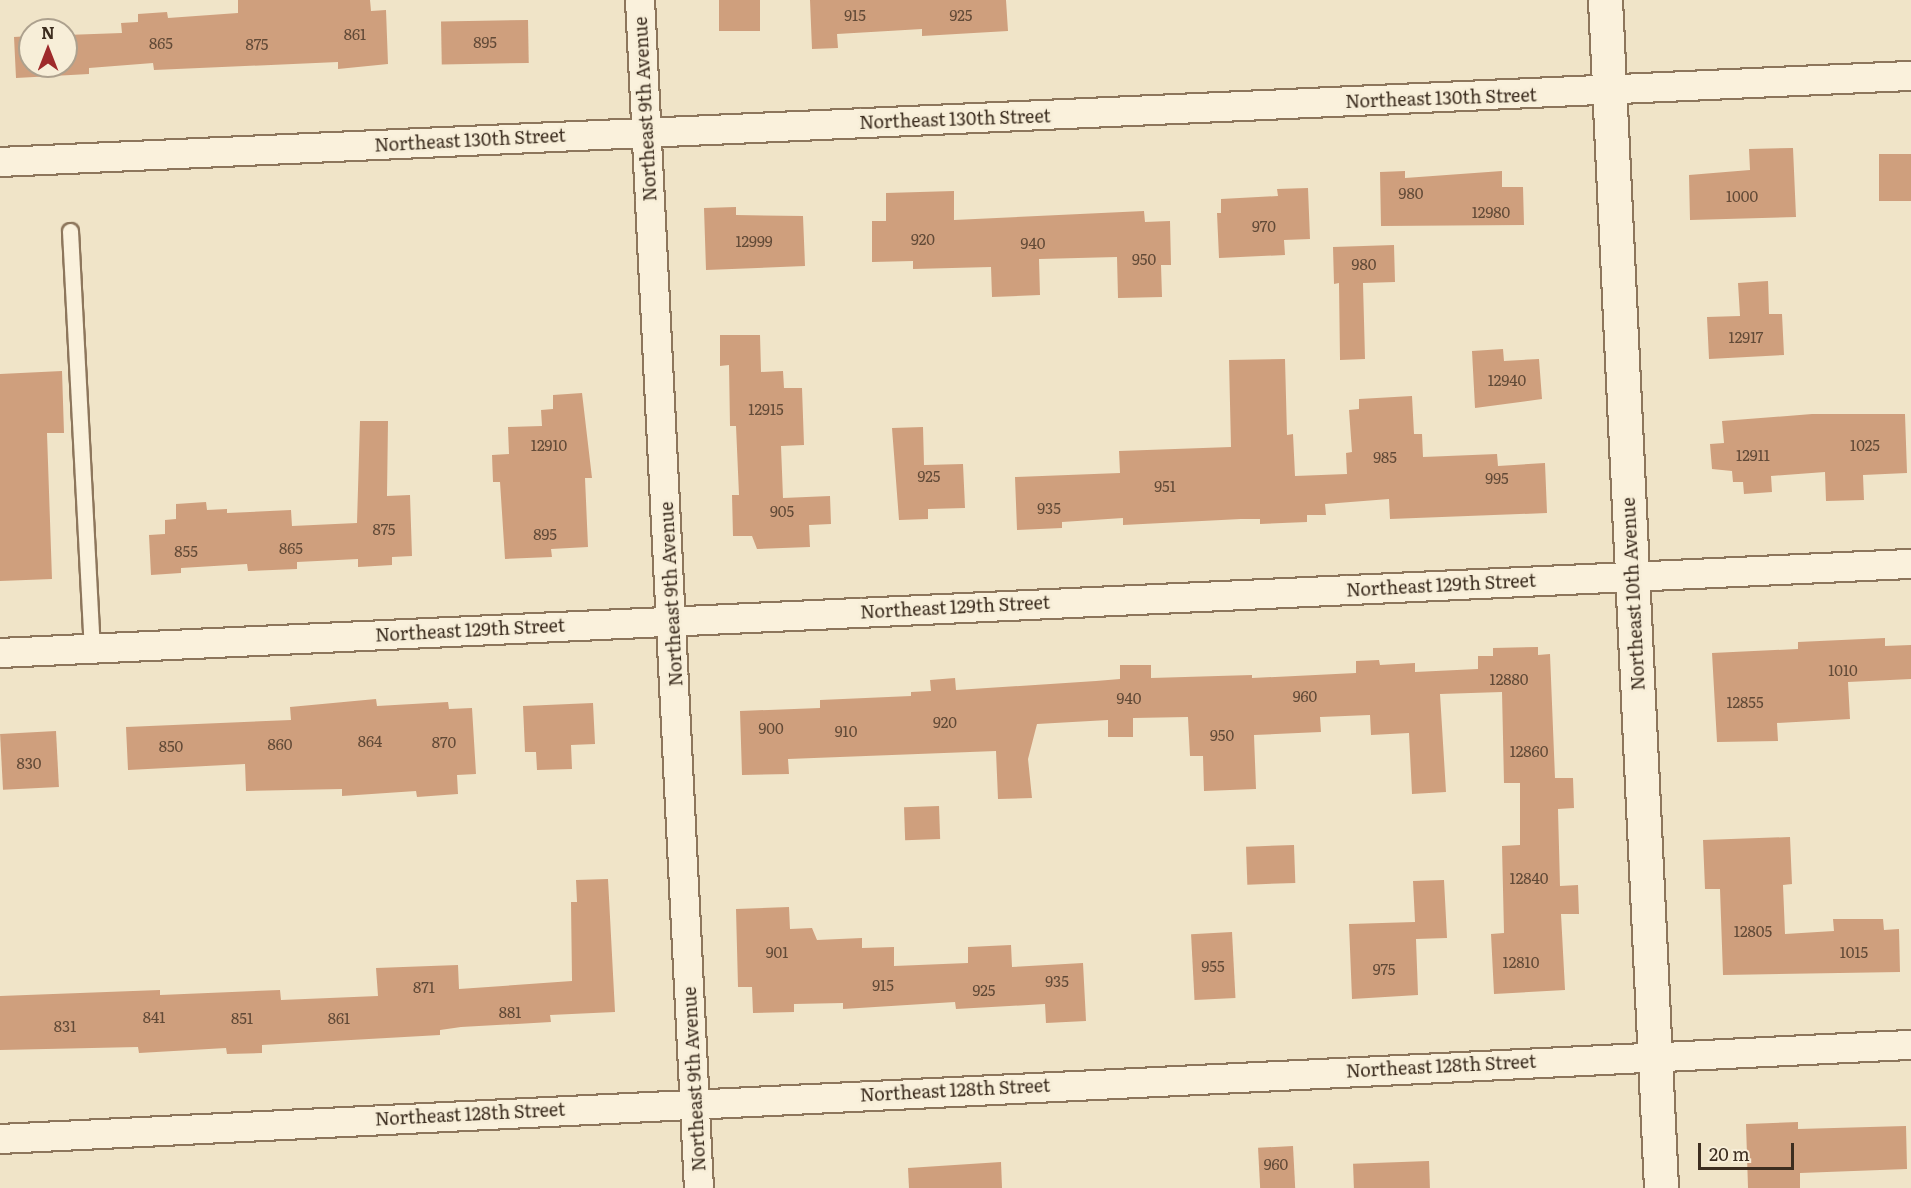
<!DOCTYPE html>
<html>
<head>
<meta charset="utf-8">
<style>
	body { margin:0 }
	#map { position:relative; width:1911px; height:1188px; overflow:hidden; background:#f0e4c8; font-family:Literata,serif }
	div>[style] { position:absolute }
	.building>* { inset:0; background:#cf9f7d; transform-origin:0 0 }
	.roads { filter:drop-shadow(2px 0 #8d765c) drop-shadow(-2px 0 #8d765c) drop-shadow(0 2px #8d765c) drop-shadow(0 -2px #8d765c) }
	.service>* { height:15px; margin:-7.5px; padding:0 7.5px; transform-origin:7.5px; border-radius:7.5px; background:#faf1dc }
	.minor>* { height:28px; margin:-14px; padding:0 14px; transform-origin:14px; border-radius:14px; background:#faf1dc }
	.tertiary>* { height:33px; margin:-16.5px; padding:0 16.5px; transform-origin:16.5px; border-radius:16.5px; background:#faf1dc }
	span { translate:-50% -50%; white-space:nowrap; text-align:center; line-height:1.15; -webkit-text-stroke:5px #f7eed8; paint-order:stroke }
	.number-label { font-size:15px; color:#624a37 }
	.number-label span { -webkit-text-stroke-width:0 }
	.street-label { font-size:18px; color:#3d2e20 }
	.north { position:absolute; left:18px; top:18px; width:60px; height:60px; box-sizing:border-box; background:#f7eed8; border:2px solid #ada18e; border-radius:50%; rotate:0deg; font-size:16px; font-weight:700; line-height:24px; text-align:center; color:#3d2e20 }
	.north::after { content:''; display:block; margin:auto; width:21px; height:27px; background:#9e2a2b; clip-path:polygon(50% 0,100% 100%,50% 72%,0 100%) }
	.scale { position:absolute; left:1698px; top:1143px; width:96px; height:27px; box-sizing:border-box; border:3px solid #3d2e20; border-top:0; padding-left:8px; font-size:18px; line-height:21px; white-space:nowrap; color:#3d2e20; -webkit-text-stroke:4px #f7eed8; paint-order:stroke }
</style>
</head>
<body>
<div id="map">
	<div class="building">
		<div style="clip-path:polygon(238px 0,370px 0,371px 11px,386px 10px,388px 64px,338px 69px,338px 62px,154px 70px,153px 63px,89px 68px,89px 74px,16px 78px,14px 37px,30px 36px,30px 66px,66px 66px,66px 35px,122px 33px,121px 23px,138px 22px,138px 14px,167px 12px,168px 18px,238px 13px)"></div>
		<div style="left:719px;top:0;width:41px;height:31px"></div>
		<div style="clip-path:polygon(810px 0,1006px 0,1008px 31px,922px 36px,922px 29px,837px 34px,838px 48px,812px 49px)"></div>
		<div style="left:528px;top:20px;width:43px;height:87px;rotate:89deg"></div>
		<div style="clip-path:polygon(1793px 148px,1796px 217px,1690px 220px,1689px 175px,1750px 170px,1749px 149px)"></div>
		<div style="left:1911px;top:154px;width:47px;height:32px;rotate:90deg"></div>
		<div style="clip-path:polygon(1405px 171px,1405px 178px,1502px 171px,1502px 187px,1523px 187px,1524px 225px,1381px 226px,1380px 172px)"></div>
		<div style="clip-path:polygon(1308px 188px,1310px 239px,1284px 240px,1285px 255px,1219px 258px,1217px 213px,1221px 213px,1221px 199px,1278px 196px,1277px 189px)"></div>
		<div style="clip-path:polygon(954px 191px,954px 220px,1144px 211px,1145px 222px,1170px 221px,1171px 265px,1161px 265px,1162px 297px,1118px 298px,1117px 257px,1039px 259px,1040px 295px,992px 297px,991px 267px,913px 269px,913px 261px,872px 262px,872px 221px,886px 221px,886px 193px)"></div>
		<div style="clip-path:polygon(736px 207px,736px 215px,803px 216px,805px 266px,706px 270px,704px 208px)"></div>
		<div style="clip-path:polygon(1394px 245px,1395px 282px,1363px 283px,1365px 359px,1340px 360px,1339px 283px,1334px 284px,1333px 247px)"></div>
		<div style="clip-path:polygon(1768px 281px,1769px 314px,1782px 314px,1784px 355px,1709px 359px,1707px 317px,1740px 316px,1738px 283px)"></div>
		<div style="clip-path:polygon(720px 335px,760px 335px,761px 372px,783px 371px,784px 388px,802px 388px,804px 445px,781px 446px,783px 498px,830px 496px,831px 524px,809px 525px,810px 547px,757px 549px,752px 536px,733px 536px,732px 495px,739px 495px,736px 426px,730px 426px,729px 365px,720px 366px)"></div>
		<div style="clip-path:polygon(1503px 349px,1504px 361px,1539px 359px,1542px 399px,1475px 408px,1472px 351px)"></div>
		<div style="clip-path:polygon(1285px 359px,1287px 435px,1293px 434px,1295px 476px,1347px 474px,1346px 453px,1352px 452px,1349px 410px,1359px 409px,1359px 399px,1412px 396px,1414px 434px,1422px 434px,1423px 457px,1497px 454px,1498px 466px,1545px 463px,1547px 513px,1390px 519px,1389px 499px,1325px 504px,1326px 515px,1307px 515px,1307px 522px,1260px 524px,1260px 519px,1241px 519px,1123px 525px,1123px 518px,1062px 522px,1062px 528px,1017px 530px,1015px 477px,1120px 473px,1119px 451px,1231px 447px,1229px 360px)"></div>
		<div style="clip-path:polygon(62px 371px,64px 433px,47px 433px,52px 579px,0 581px,0 374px)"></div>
		<div style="clip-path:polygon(582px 393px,592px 478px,585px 478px,588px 547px,551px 549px,552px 557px,505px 559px,500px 482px,493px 482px,492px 455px,509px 454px,508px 427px,542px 426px,541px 410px,553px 409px,553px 395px)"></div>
		<div style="clip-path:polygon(1812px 414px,1905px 414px,1907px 473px,1863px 475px,1864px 500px,1826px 501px,1825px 472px,1771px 476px,1772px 492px,1744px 494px,1743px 482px,1733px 482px,1732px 471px,1712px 469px,1710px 444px,1724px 443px,1722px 421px)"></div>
		<div style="clip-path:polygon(360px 421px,388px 421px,387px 496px,410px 495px,412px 556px,392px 557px,392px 565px,358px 567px,358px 559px,297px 562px,297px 569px,248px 571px,247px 564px,181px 568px,181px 573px,151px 575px,149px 535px,165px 534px,165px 520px,176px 519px,176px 504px,206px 502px,207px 510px,227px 509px,227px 513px,291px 510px,292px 526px,357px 523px)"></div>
		<div style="clip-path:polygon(923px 427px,924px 465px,963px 464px,965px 508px,928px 509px,928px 519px,899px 520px,892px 428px)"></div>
		<div style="clip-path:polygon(1885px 638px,1885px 646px,1911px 645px,1911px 679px,1848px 682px,1850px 719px,1777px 723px,1778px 741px,1717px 742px,1712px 653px,1798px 649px,1798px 642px)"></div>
		<div style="clip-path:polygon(1538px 647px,1538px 655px,1550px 654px,1555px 778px,1573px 778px,1574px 808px,1558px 809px,1560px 886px,1578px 885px,1579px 914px,1561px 914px,1565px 990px,1494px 994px,1491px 934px,1504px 933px,1502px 846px,1520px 845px,1520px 783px,1504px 783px,1502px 692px,1440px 694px,1446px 792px,1412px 794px,1409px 733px,1371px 735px,1370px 715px,1320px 717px,1321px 732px,1254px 735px,1256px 789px,1204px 791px,1203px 756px,1190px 756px,1188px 717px,1133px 718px,1133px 737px,1108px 737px,1108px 720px,1037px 724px,1028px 759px,1032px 798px,998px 799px,996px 751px,788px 759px,789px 774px,742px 775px,740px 711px,820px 708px,820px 700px,911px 696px,911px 692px,931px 691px,930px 680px,955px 678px,956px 690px,1096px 681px,1120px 679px,1120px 665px,1151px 665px,1151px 678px,1252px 675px,1252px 678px,1356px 673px,1356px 661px,1379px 660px,1380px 665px,1415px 663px,1415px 672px,1478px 669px,1478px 656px,1493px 656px,1493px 648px)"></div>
		<div style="clip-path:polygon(376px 699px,377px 706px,448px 702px,449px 709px,472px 708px,476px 774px,457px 775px,458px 794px,417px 797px,416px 791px,342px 796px,342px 789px,246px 791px,245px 764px,128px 770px,126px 727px,291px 720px,290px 707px)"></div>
		<div style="clip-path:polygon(593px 703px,595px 744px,571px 745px,572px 769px,537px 770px,536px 752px,525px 752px,523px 706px)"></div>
		<div style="left:56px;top:731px;width:56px;height:56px;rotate:87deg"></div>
		<div style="left:939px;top:806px;width:33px;height:35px;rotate:88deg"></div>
		<div style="clip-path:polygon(1790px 837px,1792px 884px,1783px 885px,1785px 934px,1834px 931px,1833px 919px,1883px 919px,1884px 930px,1899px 929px,1900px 972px,1723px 975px,1720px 889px,1705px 889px,1703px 840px)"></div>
		<div style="left:1294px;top:845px;width:38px;height:48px;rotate:88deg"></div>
		<div style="clip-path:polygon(608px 879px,615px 1012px,550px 1015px,551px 1022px,461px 1027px,440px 1030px,440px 1035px,262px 1045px,262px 1053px,227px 1054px,226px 1048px,139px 1053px,138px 1047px,0 1050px,0 996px,160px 990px,160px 995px,280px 990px,281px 1000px,378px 996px,376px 968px,458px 965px,459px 989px,572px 981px,571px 902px,577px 902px,576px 880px)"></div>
		<div style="clip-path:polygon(1444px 880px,1447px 938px,1416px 939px,1418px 995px,1352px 999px,1349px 924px,1415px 922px,1413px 881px)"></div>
		<div style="clip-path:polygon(789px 907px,790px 929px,812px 928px,817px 940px,862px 938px,862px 948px,894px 947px,894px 966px,968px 963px,968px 947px,1011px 945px,1012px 967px,1083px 963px,1086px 1021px,1046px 1023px,1045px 1004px,956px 1009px,955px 1002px,843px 1009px,843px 1003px,794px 1004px,794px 1012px,753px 1013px,752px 987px,738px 987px,736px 909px)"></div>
		<div style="left:1232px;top:932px;width:66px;height:41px;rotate:87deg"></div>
		<div style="clip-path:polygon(1798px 1122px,1798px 1129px,1906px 1126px,1907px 1169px,1800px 1173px,1800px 1188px,1748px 1188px,1746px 1124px)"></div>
		<div style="left:1293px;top:1146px;width:42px;height:35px;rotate:87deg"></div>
		<div style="left:1429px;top:1161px;width:27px;height:76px;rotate:88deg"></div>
		<div style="clip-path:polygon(1001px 1162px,1002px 1188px,909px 1188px,908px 1168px)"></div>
	</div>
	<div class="roads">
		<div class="service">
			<div style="left:70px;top:231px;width:420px;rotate:87deg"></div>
		</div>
		<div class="minor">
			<div style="left:640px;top:0;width:1189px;rotate:87.16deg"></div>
			<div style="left:0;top:162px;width:1913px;rotate:-2.58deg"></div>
			<div style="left:0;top:653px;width:1913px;rotate:-2.67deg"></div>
			<div style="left:0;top:1139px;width:1913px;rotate:-2.82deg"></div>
		</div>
		<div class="tertiary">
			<div style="left:1605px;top:0;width:1189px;rotate:87.3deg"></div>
		</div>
	</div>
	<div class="number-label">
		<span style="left:855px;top:15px">915</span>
		<span style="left:961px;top:15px">925</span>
		<span style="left:355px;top:34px">861</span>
		<span style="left:485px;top:42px">895</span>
		<span style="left:161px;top:43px">865</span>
		<span style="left:257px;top:44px">875</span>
		<span style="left:1411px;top:193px">980</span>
		<span style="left:1742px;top:196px">1000</span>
		<span style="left:1491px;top:212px">12980</span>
		<span style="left:1264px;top:226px">970</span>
		<span style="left:923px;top:239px">920</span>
		<span style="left:754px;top:241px">12999</span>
		<span style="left:1033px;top:243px">940</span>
		<span style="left:1144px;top:259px">950</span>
		<span style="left:1364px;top:264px">980</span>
		<span style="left:1746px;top:337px">12917</span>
		<span style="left:1507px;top:380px">12940</span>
		<span style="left:766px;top:409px">12915</span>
		<span style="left:549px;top:445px">12910</span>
		<span style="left:1865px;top:445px">1025</span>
		<span style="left:1753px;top:455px">12911</span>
		<span style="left:1385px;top:457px">985</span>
		<span style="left:929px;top:476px">925</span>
		<span style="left:1497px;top:478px">995</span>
		<span style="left:1165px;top:486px">951</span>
		<span style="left:1049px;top:508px">935</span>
		<span style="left:782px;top:511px">905</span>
		<span style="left:384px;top:529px">875</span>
		<span style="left:545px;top:534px">895</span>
		<span style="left:291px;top:548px">865</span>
		<span style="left:186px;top:551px">855</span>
		<span style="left:1843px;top:670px">1010</span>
		<span style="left:1509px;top:679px">12880</span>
		<span style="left:1305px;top:696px">960</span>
		<span style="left:1129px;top:698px">940</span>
		<span style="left:1745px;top:702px">12855</span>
		<span style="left:945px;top:722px">920</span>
		<span style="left:771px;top:728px">900</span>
		<span style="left:846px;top:731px">910</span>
		<span style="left:1222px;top:735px">950</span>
		<span style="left:370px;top:741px">864</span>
		<span style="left:444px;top:742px">870</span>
		<span style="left:280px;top:744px">860</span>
		<span style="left:171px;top:746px">850</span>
		<span style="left:1529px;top:751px">12860</span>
		<span style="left:29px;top:763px">830</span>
		<span style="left:1529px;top:878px">12840</span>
		<span style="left:1753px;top:931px">12805</span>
		<span style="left:777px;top:952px">901</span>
		<span style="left:1854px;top:952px">1015</span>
		<span style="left:1521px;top:962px">12810</span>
		<span style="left:1213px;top:966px">955</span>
		<span style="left:1384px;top:969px">975</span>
		<span style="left:1057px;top:981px">935</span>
		<span style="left:883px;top:985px">915</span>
		<span style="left:424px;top:987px">871</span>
		<span style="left:984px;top:990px">925</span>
		<span style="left:510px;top:1012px">881</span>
		<span style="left:154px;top:1017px">841</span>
		<span style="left:242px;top:1018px">851</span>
		<span style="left:339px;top:1018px">861</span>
		<span style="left:65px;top:1026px">831</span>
		<span style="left:1276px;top:1164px">960</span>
	</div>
	<div class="street-label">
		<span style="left:1441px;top:98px;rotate:-2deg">Northeast 130th Street</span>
		<span style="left:645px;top:109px;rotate:-93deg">Northeast 9th Avenue</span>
		<span style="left:955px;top:119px;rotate:-2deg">Northeast 130th Street</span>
		<span style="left:470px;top:140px;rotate:-3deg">Northeast 130th Street</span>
		<span style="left:1441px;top:585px;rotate:-3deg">Northeast 129th Street</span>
		<span style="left:671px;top:594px;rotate:-93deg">Northeast 9th Avenue</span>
		<span style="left:1633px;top:594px;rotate:-93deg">Northeast 10th Avenue</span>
		<span style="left:955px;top:607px;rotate:-3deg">Northeast 129th Street</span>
		<span style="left:470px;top:630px;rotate:-3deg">Northeast 129th Street</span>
		<span style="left:1441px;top:1066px;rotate:-3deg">Northeast 128th Street</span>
		<span style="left:694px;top:1079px;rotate:-93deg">Northeast 9th Avenue</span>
		<span style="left:955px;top:1090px;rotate:-3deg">Northeast 128th Street</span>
		<span style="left:470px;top:1114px;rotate:-3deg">Northeast 128th Street</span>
	</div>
	<div class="north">N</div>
	<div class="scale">20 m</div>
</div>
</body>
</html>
